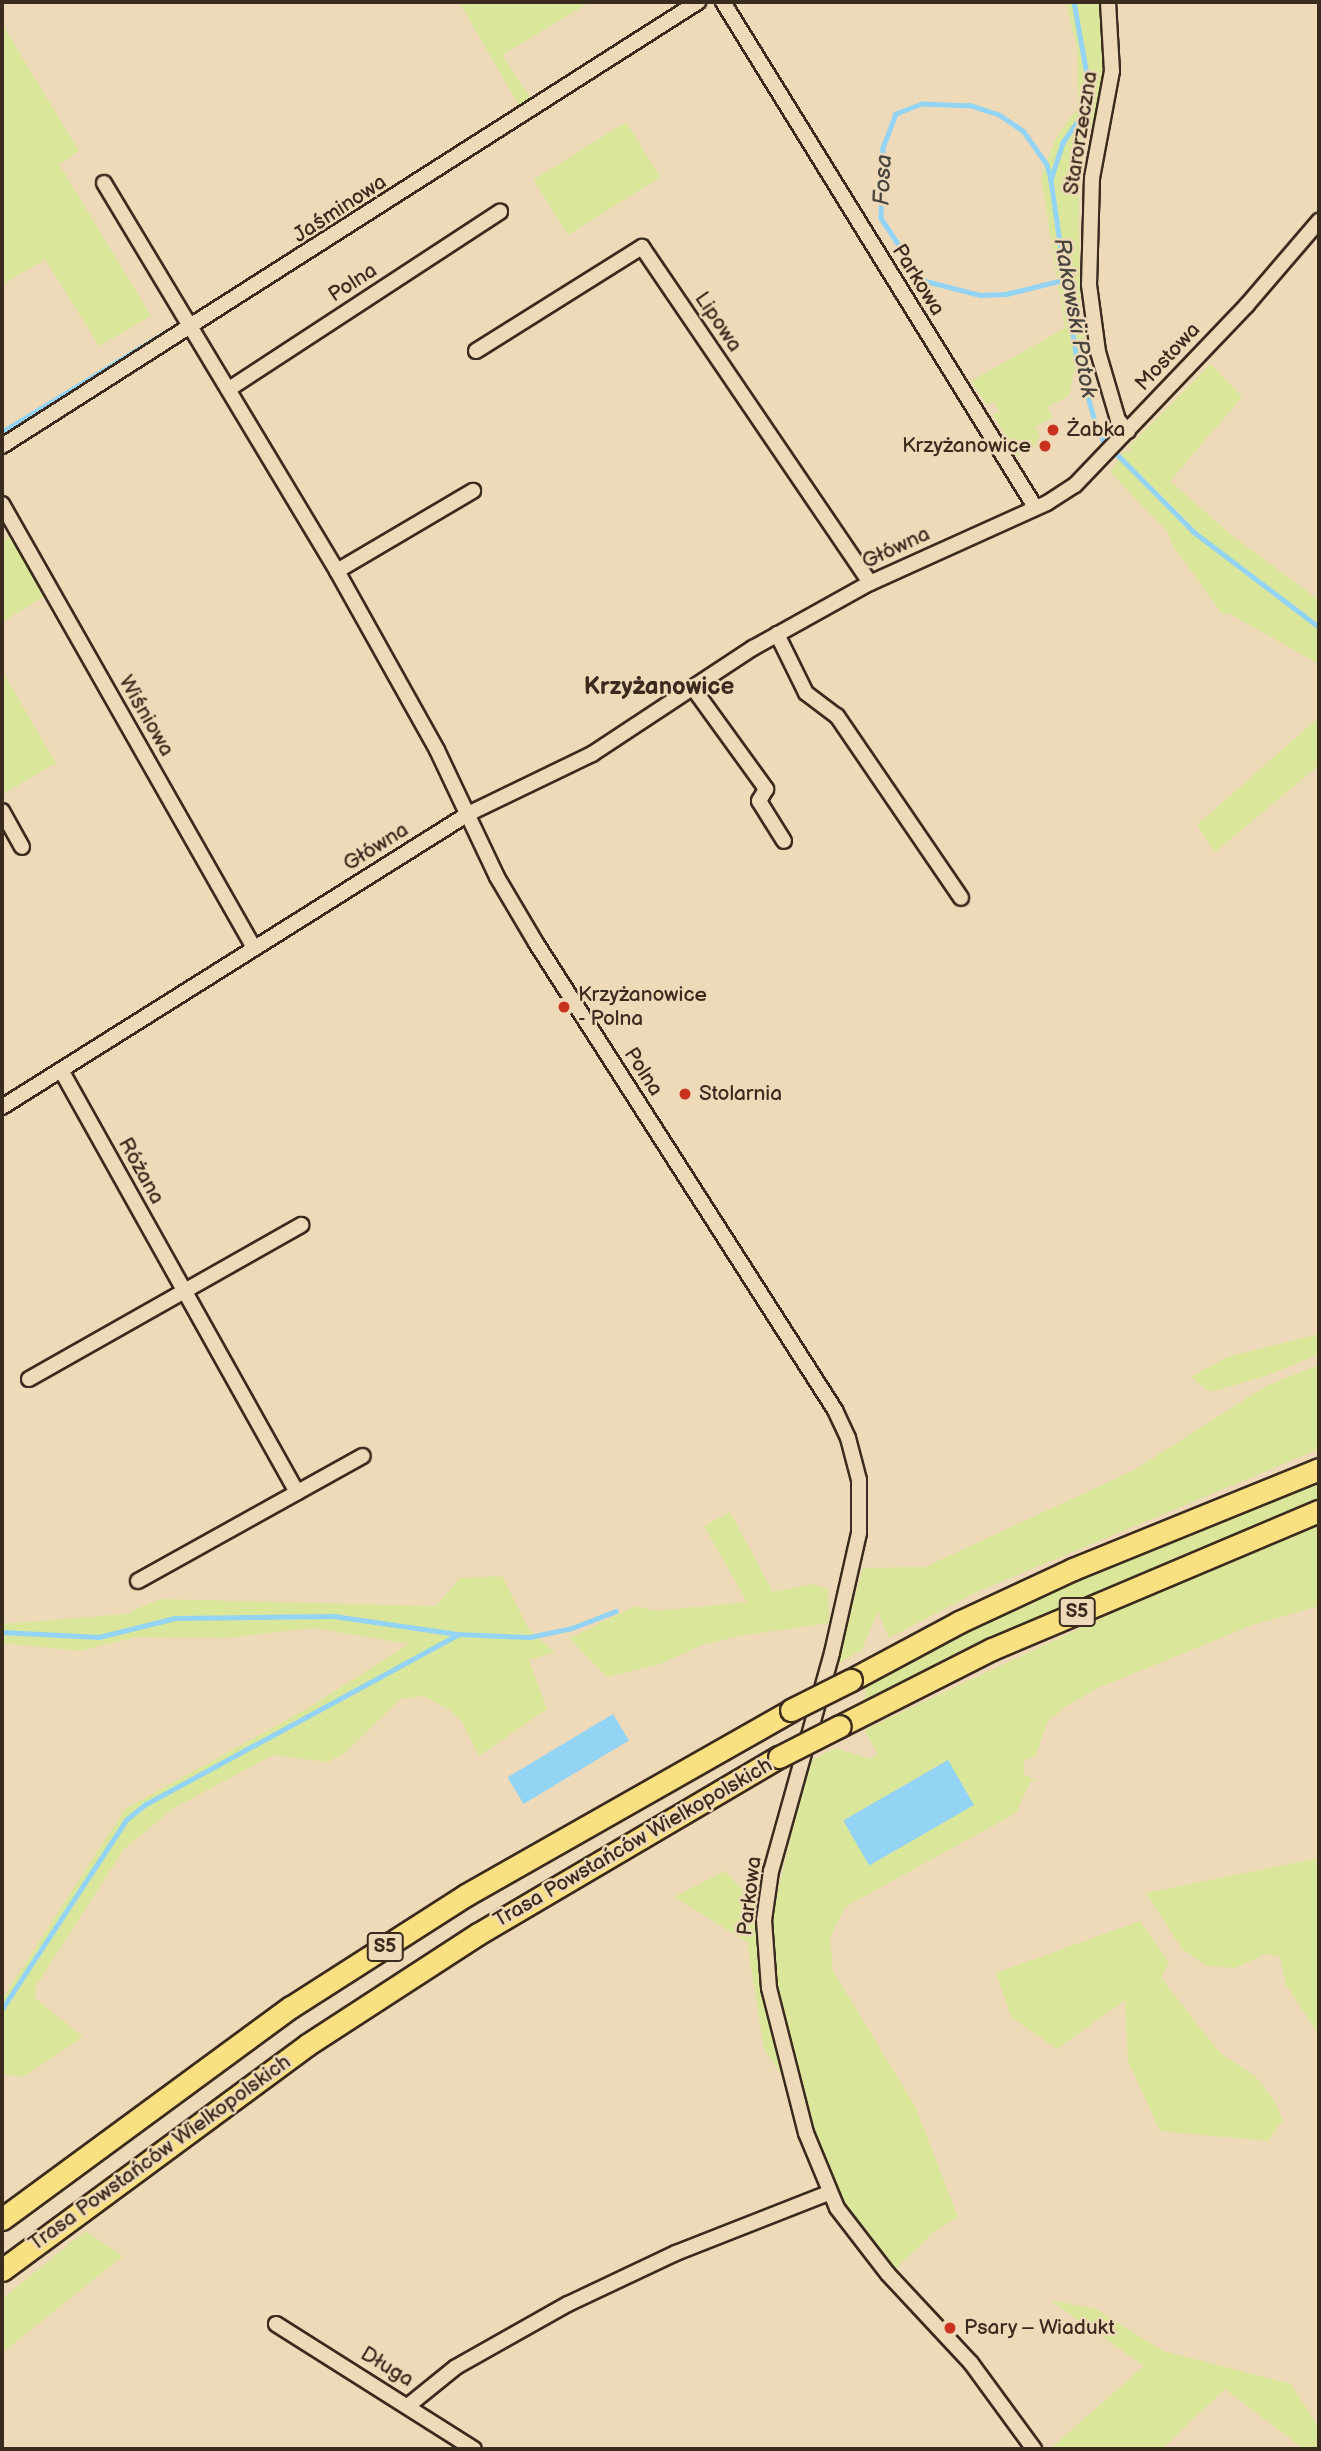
<!DOCTYPE html>
<html>
<head>
<meta charset="utf-8">
<style>
	body { margin:0 }
	#map { position:relative; width:1321px; height:2451px; overflow:hidden; background:#eedab8; font-family:"Balsamiq Sans",sans-serif }
	div>[style] { position:absolute }
	.green>* { inset:0; background:#dae699; transform-origin:0 0 }
	.water>* { inset:0; background:#93d4f4; transform-origin:0 0 }
	.stream>* { height:4.5px; margin:-2.25px; padding:0 2.25px; transform-origin:2.25px; border-radius:2.25px; background:#93d4f4 }
	.roads { filter:drop-shadow(2px 0 #3b2a1e) drop-shadow(-2px 0 #3b2a1e) drop-shadow(0 2px #3b2a1e) drop-shadow(0 -2px #3b2a1e) }
	.minor>* { height:14px; margin:-7px; padding:0 7px; transform-origin:7px; border-radius:7px; background:#eedab8 }
	.highway>* { height:21px; margin:-10.5px; padding:0 10.5px; transform-origin:10.5px; border-radius:10.5px; background:#f9e181 }
	.bridges { filter:drop-shadow(2px 0 #3b2a1e) drop-shadow(-2px 0 #3b2a1e) drop-shadow(0 2px #3b2a1e) drop-shadow(0 -2px #3b2a1e) }
	.highway-bridge>* { height:21px; margin:-10.5px; padding:0 10.5px; transform-origin:10.5px; border-radius:10.5px; background:#f9e181 }
	.dots>* { width:19px; height:19px; translate:-50% -50%; box-sizing:border-box; border:4px solid #eedab8; border-radius:50% }
	span { translate:-50% -50%; white-space:nowrap; text-align:center; line-height:1.15; -webkit-text-stroke:5px #eedab8; paint-order:stroke }
	.shield-label span { padding:2px 5px; background:#eedab8; border:2px solid; border-radius:5px; -webkit-text-stroke-width:0 }
	.shield-label { font-size:19px; color:#3b2a1e; font-weight:700 }
	.street-label { font-size:21px; color:#3b2a1e }
	.poi-label { font-size:21px; color:#3b2a1e }
	.left { translate:0 -50%; text-align:left }
	.right { translate:-100% -50%; text-align:right }
	.water-label { font-size:23px; color:#48443e; font-style:italic }
	.quarter-label { font-size:24px; color:#3b2a1e; font-weight:700 }
	.frame { position:absolute; inset:0; border:4px solid #3b2a1e; pointer-events:none }
</style>
</head>
<body>
<div id="map">
	<div class="green">
		<div style="clip-path:polygon(459px 2px,590px 2px,502px 55px,533px 102px,521px 109px)"></div>
		<div style="clip-path:polygon(1066px 2px,1099px 2px,1108px 41px,1102px 95px,1083px 149px,1079px 194px,1080px 312px,1088px 359px,1075px 368px,1069px 396px,1047px 407px,1053px 417px,1035px 427px,1044px 444px,1021px 451px,1018px 457px,993px 415px,1000px 411px,994px 402px,987px 405px,971px 381px,1065px 328px,1041px 177px,1056px 138px,1078px 108px,1077px 49px)"></div>
		<div style="clip-path:polygon(2px 24px,79px 151px,59px 164px,151px 316px,99px 346px,45px 259px,2px 285px)"></div>
		<div style="left:626px;top:122px;width:65px;height:109px;rotate:58deg"></div>
		<div style="clip-path:polygon(1211px 364px,1242px 397px,1170px 481px,1235px 538px,1319px 600px,1319px 664px,1228px 613px,1223px 615px,1173px 546px,1168px 532px,1110px 472px,1124px 451px,1133px 453px,1128px 447px)"></div>
		<div style="clip-path:polygon(11px 536px,45px 596px,2px 622px,2px 542px)"></div>
		<div style="clip-path:polygon(2px 671px,56px 763px,3px 794px,2px 792px)"></div>
		<div style="clip-path:polygon(1319px 717px,1319px 765px,1215px 852px,1197px 825px)"></div>
		<div style="clip-path:polygon(1319px 1334px,1319px 1354px,1266px 1376px,1210px 1392px,1191px 1377px,1227px 1357px)"></div>
		<div style="clip-path:polygon(1319px 1365px,1319px 1449px,979px 1591px,889px 1638px,878px 1612px,861px 1651px,835px 1665px,863px 1568px,925px 1567px,1134px 1470px,1266px 1386px)"></div>
		<div style="clip-path:polygon(1319px 1478px,1319px 1501px,1177px 1557px,864px 1703px,867px 1679px,1167px 1539px)"></div>
		<div style="clip-path:polygon(730px 1512px,773px 1592px,812px 1584px,828px 1589px,829px 1623px,739px 1636px,702px 1645px,660px 1664px,607px 1677px,569px 1638px,635px 1606px,656px 1611px,747px 1602px,704px 1526px)"></div>
		<div style="clip-path:polygon(1319px 1524px,1319px 1606px,1250px 1626px,1098px 1688px,1065px 1707px,1048px 1721px,1035px 1757px,1024px 1760px,1024px 1775px,1039px 1780px,1031px 1780px,1016px 1813px,845px 1907px,830px 1938px,833px 1971px,915px 2106px,958px 2217px,934px 2232px,885px 2279px,848px 2234px,813px 2176px,782px 2076px,764px 2049px,747px 1942px,674px 1897px,725px 1871px,771px 1921px,808px 1762px,835px 1748px,871px 1759px,878px 1754px,864px 1730px,1193px 1575px)"></div>
		<div style="clip-path:polygon(502px 1576px,529px 1630px,555px 1652px,529px 1660px,547px 1709px,479px 1756px,462px 1722px,448px 1709px,423px 1696px,400px 1699px,345px 1753px,328px 1762px,273px 1755px,172px 1809px,124px 1849px,36px 1986px,35px 1998px,83px 2037px,23px 2077px,2px 2074px,2px 1999px,125px 1809px,308px 1708px,409px 1644px,313px 1628px,226px 1638px,136px 1637px,79px 1651px,2px 1643px,2px 1624px,126px 1614px,160px 1599px,436px 1606px,460px 1578px)"></div>
		<div style="clip-path:polygon(1319px 1858px,1319px 2035px,1286px 1985px,1280px 1957px,1266px 1954px,1235px 1968px,1207px 1966px,1182px 1949px,1146px 1893px)"></div>
		<div style="clip-path:polygon(1140px 1921px,1169px 1962px,1161px 1978px,1220px 2053px,1255px 2076px,1273px 2099px,1283px 2120px,1268px 2141px,1160px 2131px,1128px 2061px,1125px 2000px,1057px 2049px,1011px 2017px,996px 1973px)"></div>
		<div style="clip-path:polygon(85px 2231px,123px 2256px,2px 2353px,2px 2299px)"></div>
		<div style="clip-path:polygon(1050px 2300px,1096px 2309px,1163px 2351px,1291px 2384px,1319px 2428px,1319px 2447px,1301px 2447px,1225px 2389px,1162px 2449px,1050px 2449px,1144px 2366px)"></div>
	</div>
	<div class="water">
		<div style="left:613px;top:1714px;width:31px;height:123px;rotate:59deg"></div>
		<div style="left:948px;top:1760px;width:52px;height:121px;rotate:60deg"></div>
	</div>
	<div class="stream">
		<div style="left:1074px;top:2px;width:84px;rotate:79.8deg"></div>
		<div style="left:1089px;top:85px;width:33px;rotate:104deg"></div>
		<div style="left:1081px;top:117px;width:32px;rotate:125deg"></div>
		<div style="left:1063px;top:143px;width:39px;rotate:108deg"></div>
		<div style="left:1051px;top:180px;width:176px;rotate:81.8deg"></div>
		<div style="left:1076px;top:354px;width:70px;rotate:74.2deg"></div>
		<div style="left:1095px;top:421px;width:21px;rotate:67deg"></div>
		<div style="left:1103px;top:440px;width:129px;rotate:45.3deg"></div>
		<div style="left:1194px;top:532px;width:157px;rotate:37.2deg"></div>
		<div style="left:1051px;top:180px;width:17px;rotate:-107deg"></div>
		<div style="left:1046px;top:164px;width:39px;rotate:-125deg"></div>
		<div style="left:1024px;top:132px;width:30px;rotate:-146deg"></div>
		<div style="left:999px;top:115px;width:29px;rotate:-162deg"></div>
		<div style="left:971px;top:106px;width:49px;rotate:-177.7deg"></div>
		<div style="left:922px;top:104px;width:28px;rotate:159deg"></div>
		<div style="left:896px;top:114px;width:36px;rotate:111deg"></div>
		<div style="left:883px;top:148px;width:70px;rotate:91.6deg"></div>
		<div style="left:881px;top:218px;width:74px;rotate:56.5deg"></div>
		<div style="left:922px;top:280px;width:60px;rotate:14.5deg"></div>
		<div style="left:980px;top:295px;width:26px;rotate:-2deg"></div>
		<div style="left:1006px;top:294px;width:63px;rotate:-13.8deg"></div>
		<div style="left:2px;top:432px;width:192px;rotate:-31.4deg"></div>
		<div style="left:2px;top:1632px;width:97px;rotate:3deg"></div>
		<div style="left:99px;top:1637px;width:78px;rotate:-14deg"></div>
		<div style="left:175px;top:1618px;width:159px;rotate:-0.7deg"></div>
		<div style="left:334px;top:1616px;width:124px;rotate:8.3deg"></div>
		<div style="left:457px;top:1634px;width:73px;rotate:2.4deg"></div>
		<div style="left:530px;top:1637px;width:43px;rotate:-12.1deg"></div>
		<div style="left:572px;top:1628px;width:47px;rotate:-21.1deg"></div>
		<div style="left:2px;top:2009px;width:226px;rotate:-56.7deg"></div>
		<div style="left:126px;top:1820px;width:26px;rotate:-39deg"></div>
		<div style="left:146px;top:1804px;width:354px;rotate:-28.5deg"></div>
	</div>
	<div class="roads">
		<div class="minor">
			<div style="left:723px;top:2px;width:594px;rotate:58.29deg"></div>
			<div style="left:1108px;top:2px;width:69px;rotate:86.7deg"></div>
			<div style="left:1112px;top:71px;width:109px;rotate:100.6deg"></div>
			<div style="left:1092px;top:178px;width:107px;rotate:91.6deg"></div>
			<div style="left:1089px;top:285px;width:68px;rotate:82.3deg"></div>
			<div style="left:1098px;top:352px;width:71px;rotate:73.6deg"></div>
			<div style="left:1118px;top:420px;width:15px;rotate:48deg"></div>
			<div style="left:104px;top:183px;width:453px;rotate:59deg"></div>
			<div style="left:337px;top:571px;width:205px;rotate:60.8deg"></div>
			<div style="left:437px;top:750px;width:140px;rotate:64.7deg"></div>
			<div style="left:497px;top:877px;width:77px;rotate:59.4deg"></div>
			<div style="left:536px;top:943px;width:555px;rotate:57.37deg"></div>
			<div style="left:835px;top:1410px;width:31px;rotate:65deg"></div>
			<div style="left:848px;top:1438px;width:43px;rotate:75.3deg"></div>
			<div style="left:859px;top:1480px;width:53px;rotate:90deg"></div>
			<div style="left:859px;top:1533px;width:123px;rotate:102.7deg"></div>
			<div style="left:832px;top:1653px;width:226px;rotate:105.6deg"></div>
			<div style="left:771px;top:1871px;width:49px;rotate:98.1deg"></div>
			<div style="left:764px;top:1920px;width:68px;rotate:85.8deg"></div>
			<div style="left:769px;top:1988px;width:150px;rotate:75.7deg"></div>
			<div style="left:806px;top:2133px;width:81px;rotate:67.5deg"></div>
			<div style="left:837px;top:2208px;width:83px;rotate:52.3deg"></div>
			<div style="left:888px;top:2274px;width:122px;rotate:47deg"></div>
			<div style="left:971px;top:2363px;width:107px;rotate:53.8deg"></div>
			<div style="left:476px;top:351px;width:196px;rotate:-32.1deg"></div>
			<div style="left:642px;top:247px;width:406px;rotate:55.8deg"></div>
			<div style="left:229px;top:389px;width:324px;rotate:-33.2deg"></div>
			<div style="left:2px;top:446px;width:826px;rotate:-32.54deg"></div>
			<div style="left:2px;top:504px;width:511px;rotate:60.42deg"></div>
			<div style="left:337px;top:571px;width:158px;rotate:-30.5deg"></div>
			<div style="left:777px;top:634px;width:66px;rotate:63.8deg"></div>
			<div style="left:806px;top:693px;width:39px;rotate:37deg"></div>
			<div style="left:837px;top:716px;width:220px;rotate:55.7deg"></div>
			<div style="left:693px;top:688px;width:125px;rotate:54.1deg"></div>
			<div style="left:766px;top:789px;width:14px;rotate:120deg"></div>
			<div style="left:759px;top:801px;width:47px;rotate:58deg"></div>
			<div style="left:2px;top:811px;width:41px;rotate:60.9deg"></div>
			<div style="left:61px;top:1070px;width:484px;rotate:60.8deg"></div>
			<div style="left:2px;top:1107px;width:550px;rotate:-32.16deg"></div>
			<div style="left:468px;top:814px;width:138px;rotate:-25.8deg"></div>
			<div style="left:592px;top:754px;width:193px;rotate:-33.4deg"></div>
			<div style="left:753px;top:648px;width:134px;rotate:-29.1deg"></div>
			<div style="left:870px;top:583px;width:194px;rotate:-24.3deg"></div>
			<div style="left:1047px;top:503px;width:33px;rotate:-33deg"></div>
			<div style="left:1075px;top:485px;width:249px;rotate:-46.3deg"></div>
			<div style="left:1247px;top:305px;width:111px;rotate:-49.4deg"></div>
			<div style="left:29px;top:1379px;width:313px;rotate:-29.5deg"></div>
			<div style="left:138px;top:1581px;width:257px;rotate:-29.1deg"></div>
			<div style="left:276px;top:2324px;width:234px;rotate:32.3deg"></div>
			<div style="left:409px;top:2405px;width:60px;rotate:-39deg"></div>
			<div style="left:456px;top:2367px;width:129px;rotate:-29.4deg"></div>
			<div style="left:568px;top:2304px;width:119px;rotate:-25.3deg"></div>
			<div style="left:676px;top:2253px;width:163px;rotate:-21.5deg"></div>
		</div>
		<div class="highway">
			<div style="left:851px;top:1680px;width:123px;rotate:-28.2deg"></div>
			<div style="left:959px;top:1622px;width:126px;rotate:-24.9deg"></div>
			<div style="left:1073px;top:1569px;width:266px;rotate:-22.1deg"></div>
			<div style="left:840px;top:1726px;width:170px;rotate:-26.9deg"></div>
			<div style="left:992px;top:1649px;width:355px;rotate:-22.9deg"></div>
			<div style="left:2px;top:2219px;width:358px;rotate:-36.3deg"></div>
			<div style="left:291px;top:2007px;width:208px;rotate:-32.6deg"></div>
			<div style="left:466px;top:1895px;width:374px;rotate:-29.6deg"></div>
			<div style="left:2px;top:2270px;width:379px;rotate:-36.4deg"></div>
			<div style="left:307px;top:2045px;width:204px;rotate:-33deg"></div>
			<div style="left:478px;top:1934px;width:349px;rotate:-30.5deg"></div>
		</div>
	</div>
	<div class="bridges">
		<div class="highway-bridge">
			<div style="left:791px;top:1710px;width:67px;rotate:-26.6deg"></div>
			<div style="left:779px;top:1757px;width:68px;rotate:-26.9deg"></div>
		</div>
	</div>
	<div class="dots">
		<div style="left:1053px;top:430px;background:#c8321e"></div>
		<div style="left:1045px;top:446px;background:#c8321e"></div>
		<div style="left:564px;top:1007px;background:#c8321e"></div>
		<div style="left:685px;top:1094px;background:#c8321e"></div>
		<div style="left:950px;top:2328px;background:#c8321e"></div>
	</div>
	<div class="shield-label">
		<span style="left:1077px;top:1612px">S5</span>
		<span style="left:385px;top:1947px">S5</span>
	</div>
	<div class="street-label">
		<span style="left:1081px;top:133px;rotate:-81deg">Starorzeczna</span>
		<span style="left:340px;top:209px;rotate:-33deg">Jaśminowa</span>
		<span style="left:918px;top:280px;rotate:58deg">Parkowa</span>
		<span style="left:353px;top:283px;rotate:-33deg">Polna</span>
		<span style="left:718px;top:322px;rotate:56deg">Lipowa</span>
		<span style="left:1168px;top:357px;rotate:-47deg">Mostowa</span>
		<span style="left:896px;top:548px;rotate:-25deg">Główna</span>
		<span style="left:146px;top:716px;rotate:60deg">Wiśniowa</span>
		<span style="left:376px;top:847px;rotate:-32deg">Główna</span>
		<span style="left:643px;top:1072px;rotate:57deg">Polna</span>
		<span style="left:141px;top:1171px;rotate:61deg">Różana</span>
		<span style="left:633px;top:1843px;rotate:-30deg">Trasa Powstańców Wielkopolskich</span>
		<span style="left:750px;top:1896px;rotate:-83deg">Parkowa</span>
		<span style="left:160px;top:2153px;rotate:-36deg">Trasa Powstańców Wielkopolskich</span>
		<span style="left:387px;top:2367px;rotate:31deg">Długa</span>
	</div>
	<div class="poi-label">
		<span class="left" style="left:1067px;top:430px">Żabka</span>
		<span class="right" style="left:1031px;top:446px">Krzyżanowice</span>
		<span class="left" style="left:578px;top:1007px">Krzyżanowice<br>- Polna</span>
		<span class="left" style="left:699px;top:1094px">Stolarnia</span>
		<span class="left" style="left:964px;top:2328px">Psary – Wiadukt</span>
	</div>
	<div class="water-label">
		<span style="left:883px;top:180px;rotate:-87deg">Fosa</span>
		<span style="left:1075px;top:318px;rotate:80deg">Rakowski Potok</span>
	</div>
	<div class="quarter-label">
		<span style="left:659px;top:687px">Krzyżanowice</span>
	</div>
	<div class="frame"></div>
</div>
</body>
</html>
